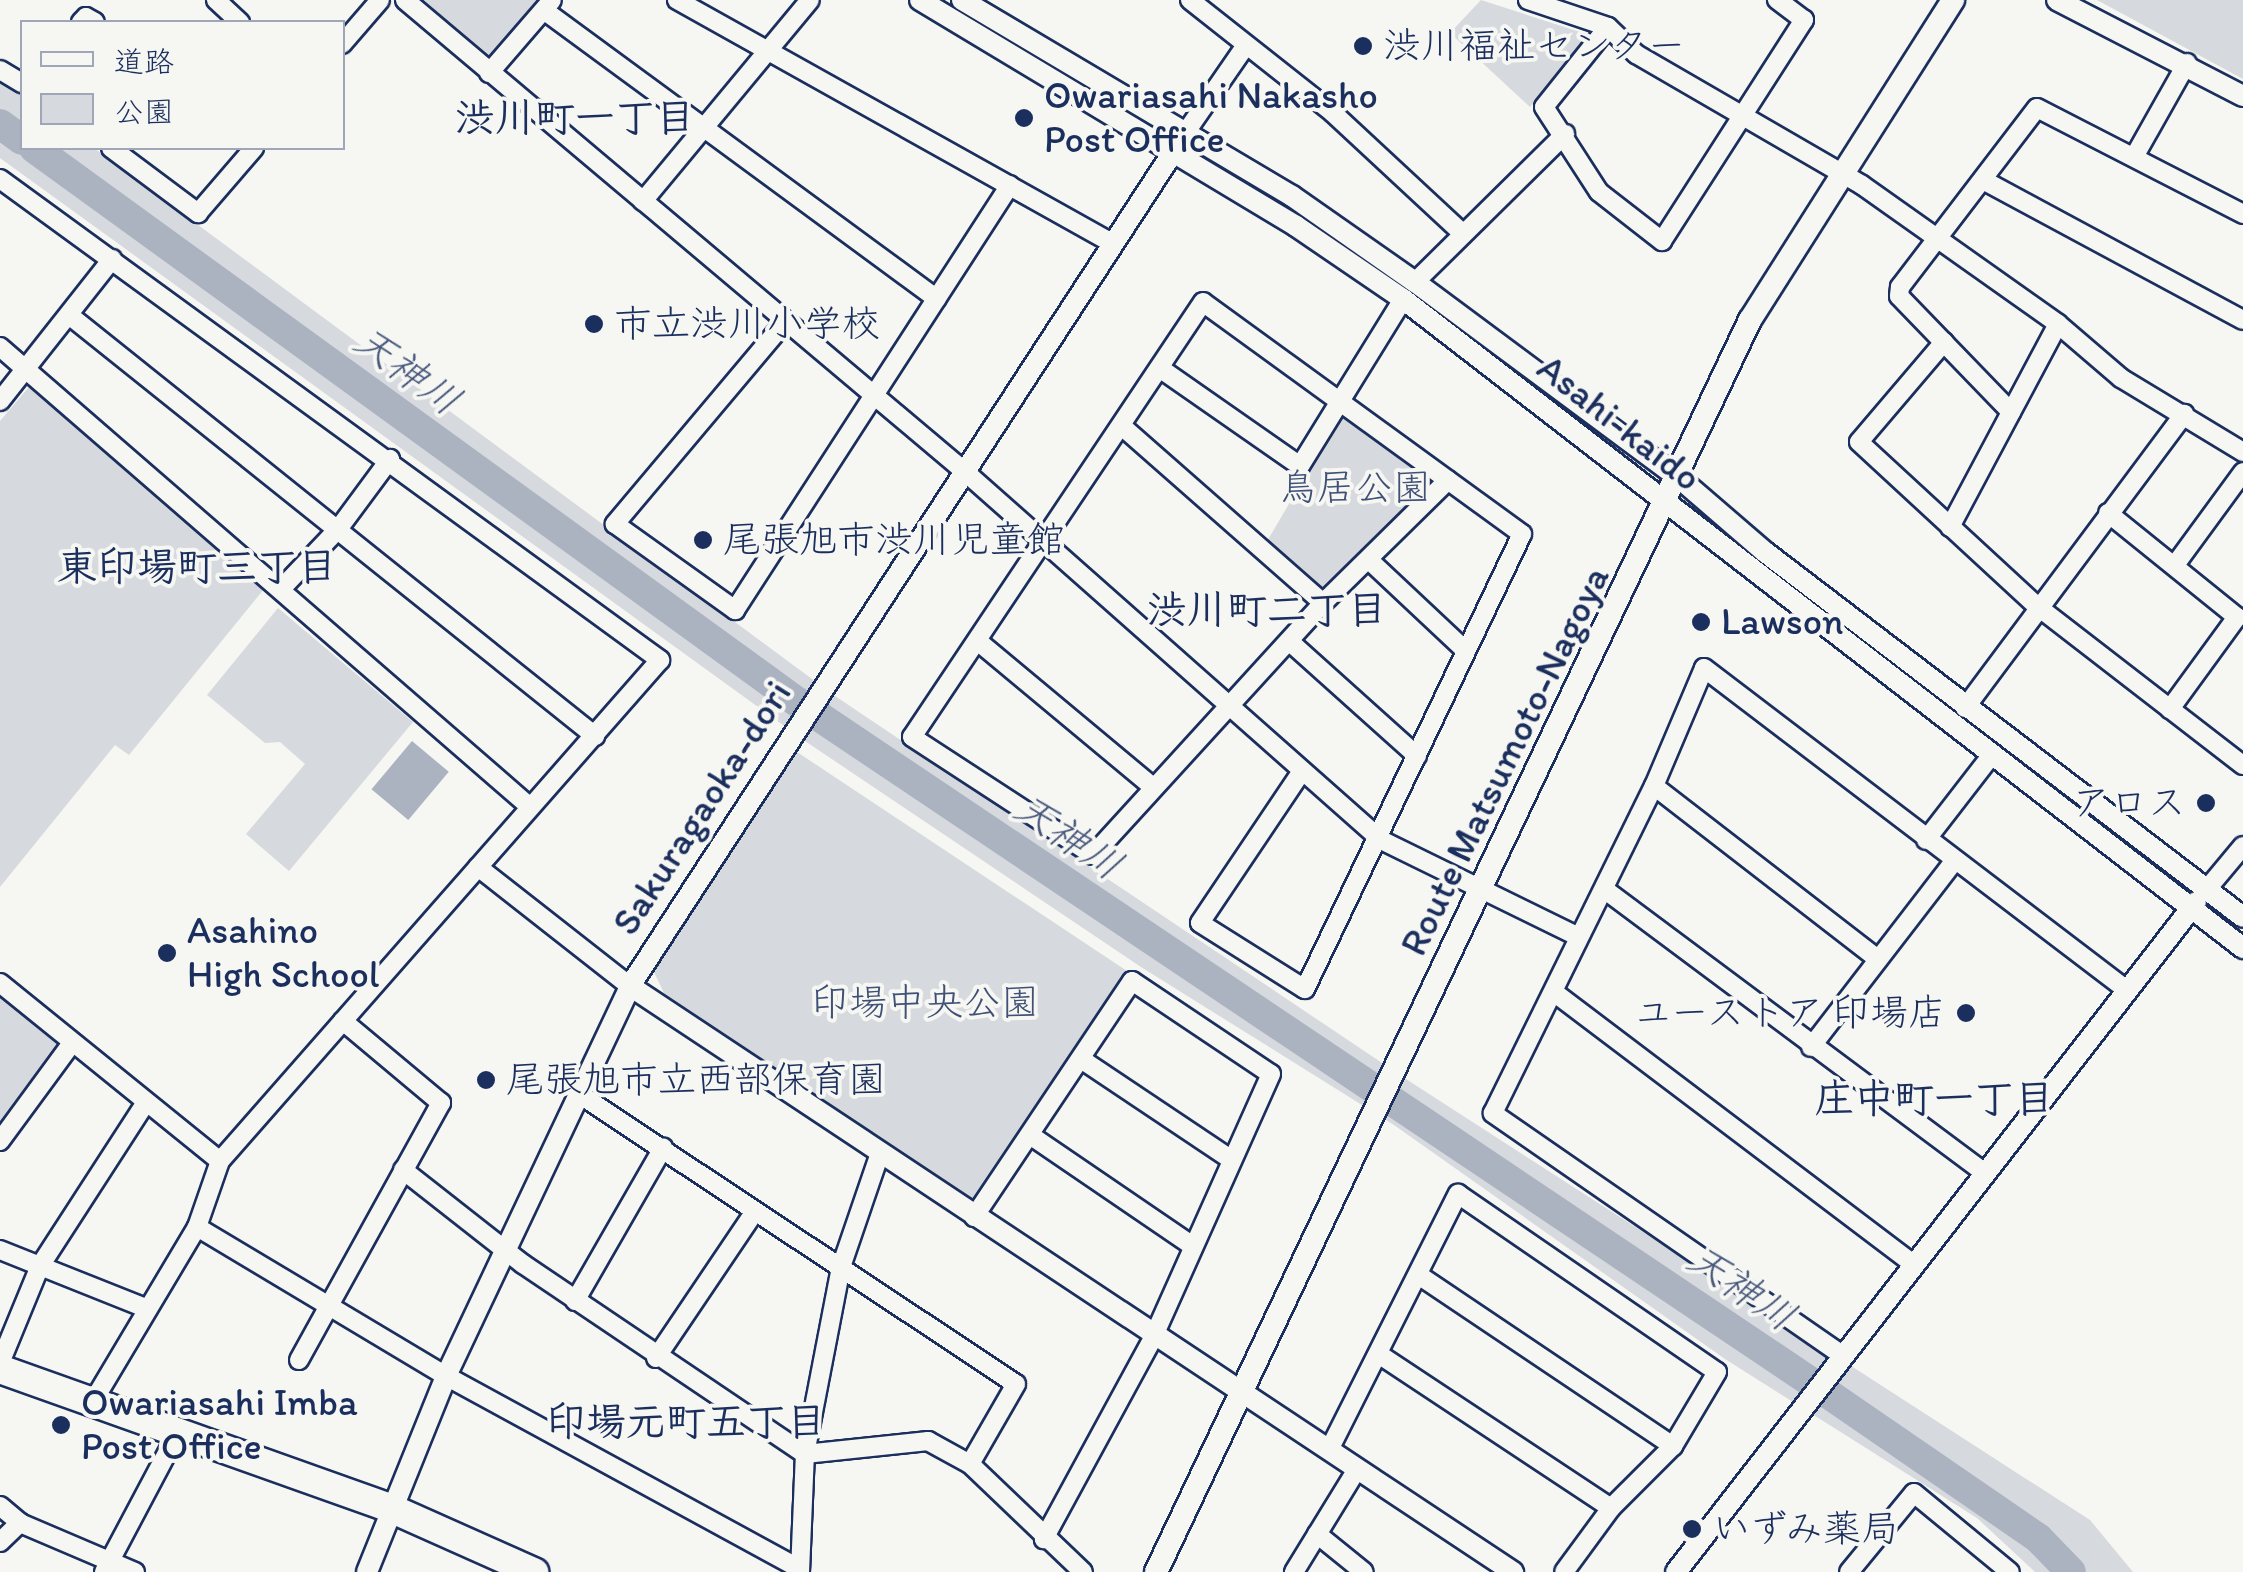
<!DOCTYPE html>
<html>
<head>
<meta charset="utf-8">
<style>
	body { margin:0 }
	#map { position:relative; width:2243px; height:1572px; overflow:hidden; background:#f6f6f2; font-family:Itim,"Klee One",sans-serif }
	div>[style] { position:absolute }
	.green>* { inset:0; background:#d6d9dd }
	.water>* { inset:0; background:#abb2c0; transform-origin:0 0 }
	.river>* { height:30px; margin:-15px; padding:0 15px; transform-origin:15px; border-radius:15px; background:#abb2c0 }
	.roads { filter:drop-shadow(2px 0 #1b2f5e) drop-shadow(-2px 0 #1b2f5e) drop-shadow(0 2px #1b2f5e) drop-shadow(0 -2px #1b2f5e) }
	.minor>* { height:18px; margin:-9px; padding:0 9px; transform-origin:9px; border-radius:9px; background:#f6f6f2 }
	.tertiary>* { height:20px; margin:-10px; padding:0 10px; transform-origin:10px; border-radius:10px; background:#f6f6f2 }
	.secondary>* { height:22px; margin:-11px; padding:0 11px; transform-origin:11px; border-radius:11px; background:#f6f6f2 }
	.primary>* { height:28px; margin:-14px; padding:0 14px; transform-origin:14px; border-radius:14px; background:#f6f6f2 }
	.dots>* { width:28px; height:28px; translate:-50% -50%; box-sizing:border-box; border:5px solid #f6f6f2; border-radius:50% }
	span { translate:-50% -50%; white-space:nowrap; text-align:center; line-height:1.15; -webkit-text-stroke:8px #f6f6f2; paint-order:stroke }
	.poi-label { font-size:38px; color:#1b2f5e }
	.left { translate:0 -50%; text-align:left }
	.right { translate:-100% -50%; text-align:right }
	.street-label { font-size:38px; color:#1b2f5e }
	.park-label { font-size:38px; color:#405177 }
	.neighbourhood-label { font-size:40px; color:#1b2f5e; font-weight:700 }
	.water-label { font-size:40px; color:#46567b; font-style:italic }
	.legend { position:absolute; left:20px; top:20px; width:325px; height:130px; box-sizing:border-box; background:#f6f6f2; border:2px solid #9ea6b7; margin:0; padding:12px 18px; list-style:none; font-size:30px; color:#1b2f5e }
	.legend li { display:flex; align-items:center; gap:20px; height:50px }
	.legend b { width:50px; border:2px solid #9ea6b7 }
</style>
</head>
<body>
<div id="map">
	<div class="green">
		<div style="clip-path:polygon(415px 0,543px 0,487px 61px)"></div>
		<div style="clip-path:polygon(1481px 0,1592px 36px,1530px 107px,1450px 33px)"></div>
		<div style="clip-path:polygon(2097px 0,2243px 0,2243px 79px)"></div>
		<div style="clip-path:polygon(0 83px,22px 94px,22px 148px,94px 148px,835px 696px,1409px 1081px,2090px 1520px,2133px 1572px,2035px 1572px,1977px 1518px,1725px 1359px,1394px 1125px,1141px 967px,805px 741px,0 158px)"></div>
		<div style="clip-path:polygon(29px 387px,264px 589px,129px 755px,115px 745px,0 887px,0 421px)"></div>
		<div style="clip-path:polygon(1346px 407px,1435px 479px,1322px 595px,1266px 543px)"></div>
		<div style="clip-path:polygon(278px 608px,413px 722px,289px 871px,246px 834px,305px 764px,280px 742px,265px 743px,207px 695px)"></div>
		<div style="clip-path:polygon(794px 750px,1130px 973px,973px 1201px,664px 993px,652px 968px)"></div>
		<div style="clip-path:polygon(0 992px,62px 1042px,0 1126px)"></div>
	</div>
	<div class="water">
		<div style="left:412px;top:741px;width:48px;height:63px;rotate:40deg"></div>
	</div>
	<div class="river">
		<div style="left:0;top:124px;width:27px;rotate:36deg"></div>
		<div style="left:34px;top:148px;width:942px;rotate:35.97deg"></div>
		<div style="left:796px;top:701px;width:1226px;rotate:33.86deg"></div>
		<div style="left:1814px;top:1384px;width:272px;rotate:34.5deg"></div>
		<div style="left:2038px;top:1538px;width:47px;rotate:45.9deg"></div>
	</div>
	<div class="roads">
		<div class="minor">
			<div style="left:216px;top:0;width:33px;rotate:43deg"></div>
			<div style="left:405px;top:0;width:730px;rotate:40.11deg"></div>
			<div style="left:963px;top:470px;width:558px;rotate:41.51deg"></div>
			<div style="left:1381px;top:840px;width:220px;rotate:26.1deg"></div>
			<div style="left:677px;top:0;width:497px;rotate:29.2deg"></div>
			<div style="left:1190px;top:0;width:182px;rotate:38.3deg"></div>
			<div style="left:1333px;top:113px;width:176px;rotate:42.9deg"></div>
			<div style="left:1528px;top:0;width:84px;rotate:18.6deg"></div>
			<div style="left:1608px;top:27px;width:39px;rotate:44deg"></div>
			<div style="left:1636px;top:54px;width:261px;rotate:30.1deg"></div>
			<div style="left:1862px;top:185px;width:240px;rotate:35.3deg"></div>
			<div style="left:2058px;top:324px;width:83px;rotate:40.6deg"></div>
			<div style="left:2121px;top:378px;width:143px;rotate:31.2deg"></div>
			<div style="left:545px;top:11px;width:486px;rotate:36.3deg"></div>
			<div style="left:81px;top:22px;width:7px;rotate:-45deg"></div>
			<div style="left:86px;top:17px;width:10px;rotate:29deg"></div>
			<div style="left:1608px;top:27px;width:102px;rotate:128.7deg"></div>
			<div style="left:1544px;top:107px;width:101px;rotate:57.1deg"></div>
			<div style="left:1599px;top:192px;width:80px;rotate:37.9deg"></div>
			<div style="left:1662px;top:241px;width:263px;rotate:-57.3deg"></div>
			<div style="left:1804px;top:20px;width:34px;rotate:-143deg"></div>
			<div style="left:342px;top:44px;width:58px;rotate:-49.2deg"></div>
			<div style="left:0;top:70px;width:26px;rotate:31deg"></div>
			<div style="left:489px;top:73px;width:96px;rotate:-49.2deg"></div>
			<div style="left:1186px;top:132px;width:102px;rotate:-55.4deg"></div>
			<div style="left:111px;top:148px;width:109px;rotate:36.8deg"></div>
			<div style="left:198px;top:213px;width:86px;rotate:-49.3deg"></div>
			<div style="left:2134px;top:157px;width:108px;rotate:-60.6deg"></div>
			<div style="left:0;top:179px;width:817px;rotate:36.08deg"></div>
			<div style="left:660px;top:660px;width:667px;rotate:131.29deg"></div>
			<div style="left:220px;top:1161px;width:70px;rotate:109.2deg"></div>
			<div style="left:197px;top:1227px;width:205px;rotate:120.8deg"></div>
			<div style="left:1983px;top:180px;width:295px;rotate:28.3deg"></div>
			<div style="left:643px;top:201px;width:261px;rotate:-50.3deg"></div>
			<div style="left:1415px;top:282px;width:211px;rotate:-44.6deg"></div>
			<div style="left:69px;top:315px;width:674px;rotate:38.67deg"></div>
			<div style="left:784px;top:323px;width:263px;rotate:130.1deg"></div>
			<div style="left:615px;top:524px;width:148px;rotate:35.6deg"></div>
			<div style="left:735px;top:610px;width:506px;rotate:-57.09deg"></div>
			<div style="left:1944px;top:342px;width:131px;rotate:130.4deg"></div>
			<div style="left:1859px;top:442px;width:242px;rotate:42.7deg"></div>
			<div style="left:2037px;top:606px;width:260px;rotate:37.7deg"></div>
			<div style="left:0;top:347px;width:700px;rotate:40.95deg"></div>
			<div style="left:1161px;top:369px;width:169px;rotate:34.9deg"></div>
			<div style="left:1300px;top:466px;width:196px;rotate:-58.3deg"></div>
			<div style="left:0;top:401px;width:181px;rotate:-51.7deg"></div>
			<div style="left:2011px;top:412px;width:161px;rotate:-134deg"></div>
			<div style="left:1899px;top:296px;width:9px;rotate:-84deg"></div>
			<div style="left:1900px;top:287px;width:225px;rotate:-52.6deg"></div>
			<div style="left:2037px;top:108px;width:232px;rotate:27.2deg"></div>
			<div style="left:1124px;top:428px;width:265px;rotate:41.3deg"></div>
			<div style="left:2108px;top:513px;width:166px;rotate:38.9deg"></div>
			<div style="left:2237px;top:617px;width:114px;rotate:126.1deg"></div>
			<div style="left:1950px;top:527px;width:230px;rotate:-62deg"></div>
			<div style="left:1369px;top:560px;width:133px;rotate:43.2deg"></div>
			<div style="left:2175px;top:565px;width:115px;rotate:-53.8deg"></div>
			<div style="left:281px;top:589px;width:84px;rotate:-46.4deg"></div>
			<div style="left:339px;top:528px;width:86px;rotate:-53.5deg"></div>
			<div style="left:1289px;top:641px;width:172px;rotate:41.9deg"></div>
			<div style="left:980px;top:643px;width:226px;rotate:39.8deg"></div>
			<div style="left:1965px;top:708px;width:367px;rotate:-53.3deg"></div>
			<div style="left:1300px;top:774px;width:179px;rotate:123.9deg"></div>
			<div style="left:1200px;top:923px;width:124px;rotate:32.2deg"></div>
			<div style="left:1305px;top:989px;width:504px;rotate:-64.5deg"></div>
			<div style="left:1522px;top:534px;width:394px;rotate:-144deg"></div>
			<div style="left:1203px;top:302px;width:523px;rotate:123.78deg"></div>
			<div style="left:912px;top:737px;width:216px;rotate:33.1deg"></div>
			<div style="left:1093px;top:855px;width:341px;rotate:-47.6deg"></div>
			<div style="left:1323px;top:603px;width:175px;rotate:-44.5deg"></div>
			<div style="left:1654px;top:786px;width:283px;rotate:37.7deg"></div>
			<div style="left:1926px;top:840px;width:106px;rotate:-52.3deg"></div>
			<div style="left:478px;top:867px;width:193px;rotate:38.1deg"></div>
			<div style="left:1604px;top:889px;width:473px;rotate:36.7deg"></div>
			<div style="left:2207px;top:889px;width:56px;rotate:-50.1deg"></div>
			<div style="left:0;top:983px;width:283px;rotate:39deg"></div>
			<div style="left:1555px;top:993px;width:449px;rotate:37.1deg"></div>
			<div style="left:1811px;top:1047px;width:235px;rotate:-52.4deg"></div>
			<div style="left:1081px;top:1059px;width:178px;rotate:33.8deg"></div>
			<div style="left:579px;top:1094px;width:524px;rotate:33.57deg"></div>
			<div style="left:1016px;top:1384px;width:92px;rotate:119.9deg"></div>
			<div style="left:1030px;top:1135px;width:197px;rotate:34.3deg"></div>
			<div style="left:0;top:1141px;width:122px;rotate:-53.7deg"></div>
			<div style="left:403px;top:1170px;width:152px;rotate:38.1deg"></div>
			<div style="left:523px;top:1264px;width:340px;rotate:34deg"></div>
			<div style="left:805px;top:1454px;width:124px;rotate:-6deg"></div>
			<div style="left:928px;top:1441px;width:48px;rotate:28.7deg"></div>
			<div style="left:970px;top:1464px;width:156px;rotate:43.7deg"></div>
			<div style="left:974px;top:1217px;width:284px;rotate:-56.2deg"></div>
			<div style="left:1132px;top:981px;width:167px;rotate:33.8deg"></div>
			<div style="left:1271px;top:1074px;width:289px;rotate:114.1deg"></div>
			<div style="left:1153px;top:1338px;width:229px;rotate:118.5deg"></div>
			<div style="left:197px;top:1227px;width:290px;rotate:30.9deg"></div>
			<div style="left:446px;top:1376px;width:403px;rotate:28.6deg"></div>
			<div style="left:0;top:1250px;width:159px;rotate:21.7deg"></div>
			<div style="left:1420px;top:1276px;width:305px;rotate:33.9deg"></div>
			<div style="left:575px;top:1301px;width:177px;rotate:-60.1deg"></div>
			<div style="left:1380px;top:1355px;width:277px;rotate:33.5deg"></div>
			<div style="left:1842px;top:1355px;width:425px;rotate:-145.3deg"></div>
			<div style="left:1493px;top:1113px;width:364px;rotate:-63.8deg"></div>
			<div style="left:1654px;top:786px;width:128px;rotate:-67deg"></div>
			<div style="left:1704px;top:668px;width:528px;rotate:37.3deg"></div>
			<div style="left:656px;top:1358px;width:177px;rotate:-56deg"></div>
			<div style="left:299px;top:1360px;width:294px;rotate:-61.1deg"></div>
			<div style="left:441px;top:1103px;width:128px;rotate:-140.1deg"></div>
			<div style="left:0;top:1363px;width:105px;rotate:-67.6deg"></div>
			<div style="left:40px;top:1266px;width:195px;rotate:-57.1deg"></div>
			<div style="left:1329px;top:1450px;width:287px;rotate:-63.3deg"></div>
			<div style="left:1458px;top:1194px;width:314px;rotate:34.5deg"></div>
			<div style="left:1717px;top:1372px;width:86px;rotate:120.7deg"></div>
			<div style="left:1673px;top:1446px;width:88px;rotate:135deg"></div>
			<div style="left:1611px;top:1508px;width:79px;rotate:126.3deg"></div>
			<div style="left:0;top:1506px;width:26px;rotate:40deg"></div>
			<div style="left:20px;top:1523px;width:125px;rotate:23.1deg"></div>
			<div style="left:1317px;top:1534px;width:60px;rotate:39deg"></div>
			<div style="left:0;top:1542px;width:28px;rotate:-44deg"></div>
			<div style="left:104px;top:1572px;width:156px;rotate:-62.1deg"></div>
			<div style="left:800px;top:1572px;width:118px;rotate:-87.6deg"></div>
			<div style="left:805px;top:1454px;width:190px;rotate:-79.1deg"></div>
			<div style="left:841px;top:1267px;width:120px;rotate:-71.1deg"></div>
			<div style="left:1294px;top:1572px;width:121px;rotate:-58.5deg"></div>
			<div style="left:1849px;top:1572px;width:102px;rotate:-50.6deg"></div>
			<div style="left:1914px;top:1493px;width:124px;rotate:39.5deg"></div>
		</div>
		<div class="tertiary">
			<div style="left:920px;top:0;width:439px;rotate:31deg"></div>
			<div style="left:1296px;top:226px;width:130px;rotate:34.3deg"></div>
			<div style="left:1403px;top:299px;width:1062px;rotate:37.69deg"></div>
			<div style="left:962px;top:0;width:384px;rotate:30.7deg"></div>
			<div style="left:1292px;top:196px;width:150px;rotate:35deg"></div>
			<div style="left:1415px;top:282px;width:327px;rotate:36.6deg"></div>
			<div style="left:1678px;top:477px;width:115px;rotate:40.8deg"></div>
			<div style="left:1765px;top:552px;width:601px;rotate:37.37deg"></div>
			<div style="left:2057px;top:0;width:209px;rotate:27.3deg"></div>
			<div style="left:630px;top:986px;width:1060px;rotate:33.57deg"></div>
			<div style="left:367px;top:1572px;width:211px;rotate:-68deg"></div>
			<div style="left:446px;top:1376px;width:431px;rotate:-64.7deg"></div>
			<div style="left:630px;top:986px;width:1019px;rotate:-56.93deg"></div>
			<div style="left:1676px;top:1572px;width:848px;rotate:-52.18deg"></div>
		</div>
		<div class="secondary">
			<div style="left:1156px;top:1572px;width:1386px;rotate:-64.62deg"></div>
			<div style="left:1750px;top:320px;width:379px;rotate:-57.6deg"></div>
		</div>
		<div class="primary">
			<div style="left:0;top:1369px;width:414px;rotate:19.6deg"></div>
			<div style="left:390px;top:1508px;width:158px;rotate:24deg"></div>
		</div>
	</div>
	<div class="dots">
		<div style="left:1363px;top:46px;background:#1b2f5e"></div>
		<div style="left:1024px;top:118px;background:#1b2f5e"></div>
		<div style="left:594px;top:324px;background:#1b2f5e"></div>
		<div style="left:703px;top:540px;background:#1b2f5e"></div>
		<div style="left:1701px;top:622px;background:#1b2f5e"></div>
		<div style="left:2206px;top:803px;background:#1b2f5e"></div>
		<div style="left:167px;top:953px;background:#1b2f5e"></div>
		<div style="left:1966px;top:1013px;background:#1b2f5e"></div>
		<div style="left:486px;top:1080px;background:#1b2f5e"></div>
		<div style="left:61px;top:1425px;background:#1b2f5e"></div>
		<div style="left:1692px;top:1529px;background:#1b2f5e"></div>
	</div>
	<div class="poi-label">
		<span class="left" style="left:1383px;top:46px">渋川福祉センター</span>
		<span class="left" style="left:1044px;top:118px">Owariasahi Nakasho<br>Post Office</span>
		<span class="left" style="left:614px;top:324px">市立渋川小学校</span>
		<span class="left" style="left:723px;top:540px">尾張旭市渋川児童館</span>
		<span class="left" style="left:1721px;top:622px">Lawson</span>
		<span class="right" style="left:2186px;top:803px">アロス</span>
		<span class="left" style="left:187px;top:953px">Asahino<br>High School</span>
		<span class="right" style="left:1946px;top:1013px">ユーストア 印場店</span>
		<span class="left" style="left:506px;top:1080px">尾張旭市立西部保育園</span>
		<span class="left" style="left:81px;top:1425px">Owariasahi Imba<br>Post Office</span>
		<span class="left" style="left:1712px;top:1529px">いずみ薬局</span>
	</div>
	<div class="street-label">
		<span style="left:1619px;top:423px;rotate:38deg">Asahi-kaido</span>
		<span style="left:1505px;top:761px;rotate:-64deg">Route Matsumoto-Nagoya</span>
		<span style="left:702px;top:808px;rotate:-57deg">Sakuragaoka-dori</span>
	</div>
	<div class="park-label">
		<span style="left:1355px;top:488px">鳥居公園</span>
		<span style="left:925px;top:1003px">印場中央公園</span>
	</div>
	<div class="neighbourhood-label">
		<span style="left:575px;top:117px">渋川町一丁目</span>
		<span style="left:197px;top:566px">東印場町三丁目</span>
		<span style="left:1267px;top:609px">渋川町二丁目</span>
		<span style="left:1934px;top:1098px">庄中町一丁目</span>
		<span style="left:686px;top:1421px">印場元町五丁目</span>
	</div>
	<div class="water-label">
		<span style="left:408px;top:370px;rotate:36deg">天神川</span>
		<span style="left:1069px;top:836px;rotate:34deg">天神川</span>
		<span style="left:1742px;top:1287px;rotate:34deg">天神川</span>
	</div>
	<ul class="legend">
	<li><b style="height:12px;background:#f6f6f2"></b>道路</li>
	<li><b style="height:28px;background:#d6d9dd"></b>公園</li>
	</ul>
</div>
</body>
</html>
